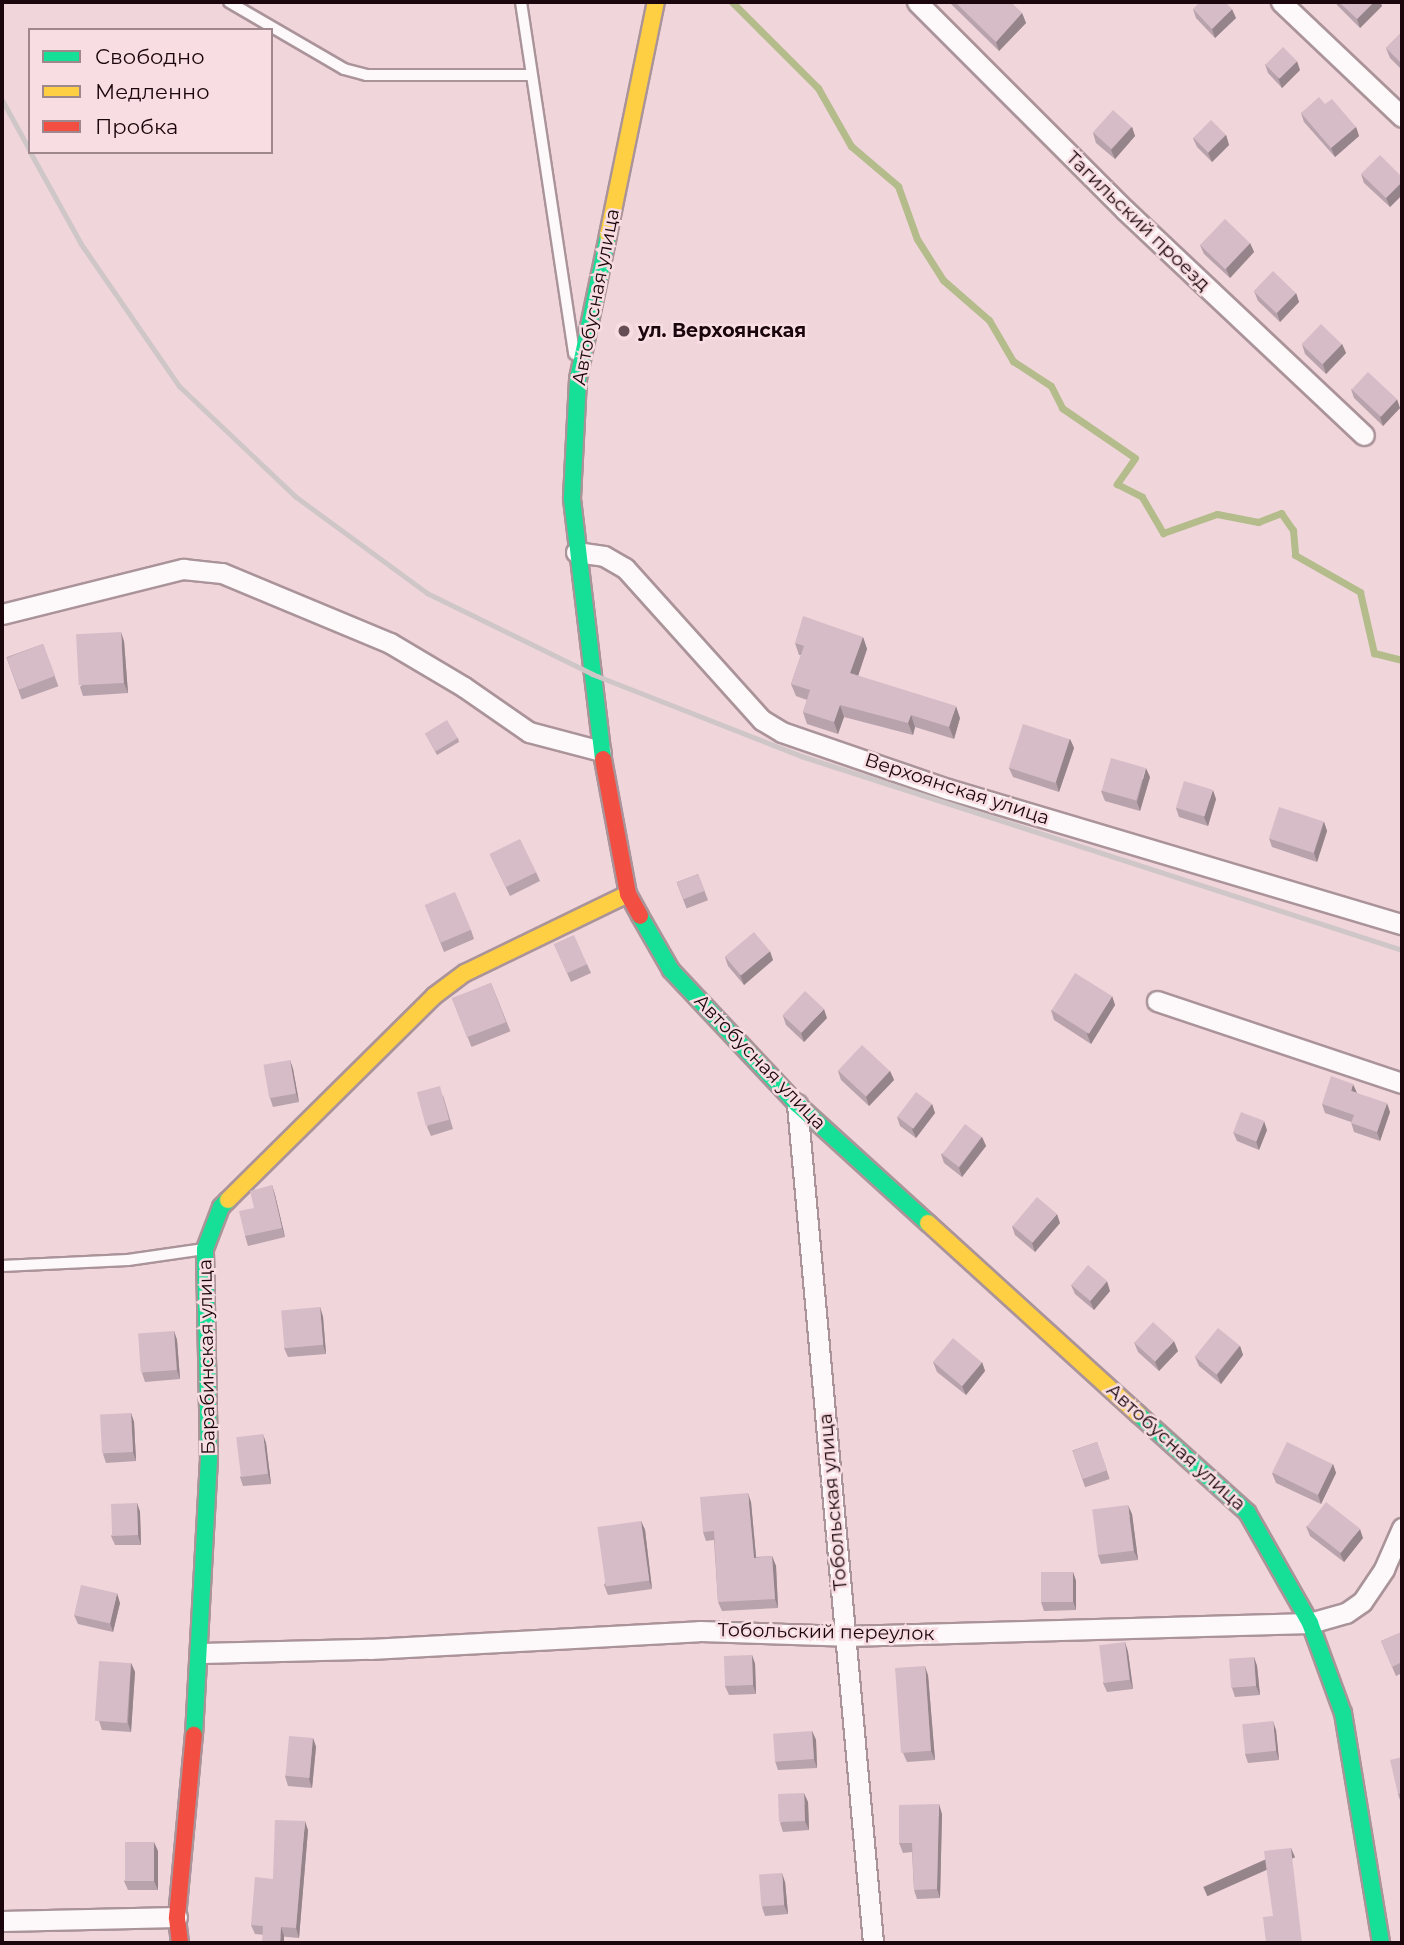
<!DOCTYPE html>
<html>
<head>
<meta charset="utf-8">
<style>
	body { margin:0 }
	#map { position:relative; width:1404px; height:1945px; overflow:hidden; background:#f0d5db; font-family:Montserrat,sans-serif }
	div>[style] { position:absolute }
	.stream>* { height:7px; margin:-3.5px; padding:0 3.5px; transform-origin:3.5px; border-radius:3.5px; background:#b4bc8c }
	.roads { filter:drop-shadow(2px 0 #aa949a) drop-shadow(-2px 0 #aa949a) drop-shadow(0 2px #aa949a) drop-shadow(0 -2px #aa949a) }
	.lane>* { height:10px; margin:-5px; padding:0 5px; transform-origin:5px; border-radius:5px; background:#fdf9fa }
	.street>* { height:19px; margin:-9.5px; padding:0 9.5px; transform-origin:9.5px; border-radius:9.5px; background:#fdf9fa }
	.fast>* { height:16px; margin:-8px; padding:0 8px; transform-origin:8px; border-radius:8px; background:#16e098 }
	.slow>* { height:16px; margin:-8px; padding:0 8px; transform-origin:8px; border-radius:8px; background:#ffcf43 }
	.jam>* { height:16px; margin:-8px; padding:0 8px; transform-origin:8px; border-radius:8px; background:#f24e42 }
	.rail>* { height:5px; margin:-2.5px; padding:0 2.5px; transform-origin:2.5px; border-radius:2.5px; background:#cec6c7 }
	.wall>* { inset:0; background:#b8a2ab; transform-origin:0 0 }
	.shaded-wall>* { inset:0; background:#96848b; transform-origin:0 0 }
	.building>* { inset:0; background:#d6bcc7; transform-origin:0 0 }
	.dots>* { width:19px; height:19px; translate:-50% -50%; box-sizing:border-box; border:4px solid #f8dee3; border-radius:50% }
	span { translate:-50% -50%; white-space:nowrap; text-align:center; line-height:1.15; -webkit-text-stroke:5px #f8dee3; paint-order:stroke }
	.street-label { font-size:19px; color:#1a060c }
	.poi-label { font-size:19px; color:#1a060c; font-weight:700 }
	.left { translate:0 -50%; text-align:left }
	.frame { position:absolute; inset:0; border:4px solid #1a060c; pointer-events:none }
	.legend { position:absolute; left:28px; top:28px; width:245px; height:126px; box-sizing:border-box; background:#f8dee3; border:2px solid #9f888d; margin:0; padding:9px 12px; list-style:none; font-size:21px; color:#1a060c }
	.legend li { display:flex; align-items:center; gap:14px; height:35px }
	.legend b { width:35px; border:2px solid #9f888d }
</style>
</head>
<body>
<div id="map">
	<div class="stream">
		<div style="left:732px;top:2px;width:122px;rotate:45deg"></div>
		<div style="left:818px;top:88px;width:67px;rotate:60.4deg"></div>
		<div style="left:851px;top:146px;width:62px;rotate:40.4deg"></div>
		<div style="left:898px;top:186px;width:56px;rotate:70.3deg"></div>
		<div style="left:917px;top:239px;width:49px;rotate:57.6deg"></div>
		<div style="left:943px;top:280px;width:61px;rotate:41deg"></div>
		<div style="left:989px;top:320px;width:48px;rotate:59.7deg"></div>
		<div style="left:1013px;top:361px;width:45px;rotate:33.3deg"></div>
		<div style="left:1051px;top:386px;width:25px;rotate:63deg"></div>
		<div style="left:1062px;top:408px;width:88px;rotate:34.4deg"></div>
		<div style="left:1135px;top:458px;width:32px;rotate:125deg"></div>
		<div style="left:1117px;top:484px;width:28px;rotate:27deg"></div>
		<div style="left:1142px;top:497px;width:42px;rotate:59.7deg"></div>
		<div style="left:1163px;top:533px;width:57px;rotate:-19.4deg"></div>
		<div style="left:1217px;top:514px;width:42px;rotate:11deg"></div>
		<div style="left:1258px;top:522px;width:25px;rotate:-21deg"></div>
		<div style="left:1281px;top:513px;width:21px;rotate:55deg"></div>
		<div style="left:1293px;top:530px;width:25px;rotate:85deg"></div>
		<div style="left:1295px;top:555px;width:75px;rotate:29.6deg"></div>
		<div style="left:1360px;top:592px;width:63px;rotate:77.1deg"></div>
		<div style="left:1374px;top:653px;width:29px;rotate:14deg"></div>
	</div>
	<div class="roads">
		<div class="lane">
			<div style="left:229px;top:2px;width:133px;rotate:30.2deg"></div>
			<div style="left:344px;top:69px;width:23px;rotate:15deg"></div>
			<div style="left:366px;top:75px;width:165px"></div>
			<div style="left:521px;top:2px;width:356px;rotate:81.4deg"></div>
			<div style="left:2px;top:1266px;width:126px;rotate:-2.7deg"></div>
			<div style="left:128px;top:1260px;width:77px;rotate:-8.2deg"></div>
		</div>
		<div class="street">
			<div style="left:917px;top:2px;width:294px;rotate:45deg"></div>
			<div style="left:1125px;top:210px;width:328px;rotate:43.3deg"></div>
			<div style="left:1281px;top:2px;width:167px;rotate:43.5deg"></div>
			<div style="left:576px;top:552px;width:28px;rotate:8deg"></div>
			<div style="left:604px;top:556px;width:24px;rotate:30deg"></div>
			<div style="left:625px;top:568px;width:205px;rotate:48deg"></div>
			<div style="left:762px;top:720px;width:23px;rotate:31deg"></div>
			<div style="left:782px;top:732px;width:176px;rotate:19deg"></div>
			<div style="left:948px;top:789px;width:474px;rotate:16.6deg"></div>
			<div style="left:2px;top:614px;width:187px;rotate:-14deg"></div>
			<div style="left:183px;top:569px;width:39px;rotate:6deg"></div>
			<div style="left:222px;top:573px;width:182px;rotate:22.6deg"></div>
			<div style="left:390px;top:643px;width:86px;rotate:30.7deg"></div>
			<div style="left:464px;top:687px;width:79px;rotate:34.7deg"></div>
			<div style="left:529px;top:732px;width:74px;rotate:14.8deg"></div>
			<div style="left:1157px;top:1001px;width:258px;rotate:18.5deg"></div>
			<div style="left:797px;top:1104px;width:842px;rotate:84.82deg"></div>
			<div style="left:201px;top:1653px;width:169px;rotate:-1.4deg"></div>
			<div style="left:370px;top:1649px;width:329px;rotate:-3.1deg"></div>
			<div style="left:699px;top:1631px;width:147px;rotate:1.9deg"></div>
			<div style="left:846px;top:1636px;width:464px;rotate:-1.6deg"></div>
			<div style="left:1310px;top:1623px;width:37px;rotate:-16deg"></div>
			<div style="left:1346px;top:1613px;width:19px;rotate:-35deg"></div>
			<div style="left:1362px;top:1602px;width:40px;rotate:-56deg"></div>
			<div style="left:1384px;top:1569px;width:45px;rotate:-66.3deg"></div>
			<div style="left:2px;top:1921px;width:175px;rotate:-1.3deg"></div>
		</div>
		<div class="fast">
			<div style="left:603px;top:759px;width:263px;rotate:-96.8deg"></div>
			<div style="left:572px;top:498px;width:119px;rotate:-87.1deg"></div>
			<div style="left:578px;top:379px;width:147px;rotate:-78.2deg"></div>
			<div style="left:640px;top:916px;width:62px;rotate:60.1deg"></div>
			<div style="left:671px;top:970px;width:184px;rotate:46.8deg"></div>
			<div style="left:797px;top:1104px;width:177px;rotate:42.3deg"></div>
			<div style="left:1138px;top:1414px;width:147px;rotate:42deg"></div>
			<div style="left:1247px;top:1512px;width:128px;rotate:60.4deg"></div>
			<div style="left:1310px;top:1623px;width:96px;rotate:69.9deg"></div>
			<div style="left:1343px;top:1713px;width:233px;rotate:80.6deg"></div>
			<div style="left:194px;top:1735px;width:274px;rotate:-86.9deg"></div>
			<div style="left:209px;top:1461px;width:212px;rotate:-91.1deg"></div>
			<div style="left:205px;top:1249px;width:45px;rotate:-69.1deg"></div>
			<div style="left:221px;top:1207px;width:10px;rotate:-45deg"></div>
		</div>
		<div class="slow">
			<div style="left:608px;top:235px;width:238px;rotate:-78.4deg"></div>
			<div style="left:228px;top:1200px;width:290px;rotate:-44.7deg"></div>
			<div style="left:434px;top:996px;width:39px;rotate:-37deg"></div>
			<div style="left:465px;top:973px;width:181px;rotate:-25.9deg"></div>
			<div style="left:928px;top:1223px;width:284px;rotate:42.3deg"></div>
		</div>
		<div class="jam">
			<div style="left:603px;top:759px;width:137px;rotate:79.5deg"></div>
			<div style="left:628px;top:894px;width:25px;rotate:61deg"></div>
			<div style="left:180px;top:1943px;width:26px;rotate:-97deg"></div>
			<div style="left:177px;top:1917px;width:183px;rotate:-84.7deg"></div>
		</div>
	</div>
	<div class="rail">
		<div style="left:2px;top:100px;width:58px;rotate:61.2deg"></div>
		<div style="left:30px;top:152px;width:105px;rotate:61deg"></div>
		<div style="left:81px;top:244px;width:173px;rotate:55.4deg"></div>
		<div style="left:179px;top:386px;width:161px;rotate:43.5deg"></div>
		<div style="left:296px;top:497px;width:162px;rotate:36.2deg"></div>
		<div style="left:427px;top:593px;width:184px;rotate:26.1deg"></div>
		<div style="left:592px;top:674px;width:225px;rotate:21.4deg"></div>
		<div style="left:801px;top:756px;width:632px;rotate:17.89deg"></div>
	</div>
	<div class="wall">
		<div style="clip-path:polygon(949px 2px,1010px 2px,1022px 13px,1026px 23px,999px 51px)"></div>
		<div style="clip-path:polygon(1336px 2px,1380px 2px,1382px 6px,1360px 28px,1337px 5px)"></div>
		<div style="clip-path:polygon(1193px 9px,1236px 18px,1215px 38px,1196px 18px)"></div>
		<div style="clip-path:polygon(1402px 32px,1402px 70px,1390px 58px,1386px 48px)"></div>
		<div style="clip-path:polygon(1265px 64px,1300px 70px,1282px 88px,1268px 73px)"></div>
		<div style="clip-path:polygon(1325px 104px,1356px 127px,1359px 136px,1335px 157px,1304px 122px,1301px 113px)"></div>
		<div style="clip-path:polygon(1132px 127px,1135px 136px,1115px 159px,1096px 143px,1093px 133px)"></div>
		<div style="clip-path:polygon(1226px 135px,1229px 145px,1212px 162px,1197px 147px,1193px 138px)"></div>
		<div style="clip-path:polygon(1361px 174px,1402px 177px,1402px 195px,1390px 207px,1364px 183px)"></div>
		<div style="clip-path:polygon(1250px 243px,1254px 252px,1230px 278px,1204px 254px,1200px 245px)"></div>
		<div style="clip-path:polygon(1254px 291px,1296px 293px,1299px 302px,1280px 322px,1258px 301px)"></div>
		<div style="clip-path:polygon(1302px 344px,1342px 344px,1346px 353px,1326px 374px,1305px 354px)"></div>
		<div style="clip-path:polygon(1351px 389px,1400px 408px,1383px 426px,1354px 398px)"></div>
		<div style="clip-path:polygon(863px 637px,867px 649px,858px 676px,960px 718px,954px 739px,915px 727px,913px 735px,844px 717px,838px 734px,807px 724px,803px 712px,807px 700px,796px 696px,791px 684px,801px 655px,799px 655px,795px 643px)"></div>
		<div style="clip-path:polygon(124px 641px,128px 693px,83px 696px,80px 687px)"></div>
		<div style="left:43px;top:644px;width:45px;height:39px;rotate:70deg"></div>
		<div style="clip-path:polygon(425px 733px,458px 738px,459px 742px,437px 755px)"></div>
		<div style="clip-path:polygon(1070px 739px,1074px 748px,1059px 792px,1013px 777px,1009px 768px)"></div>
		<div style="clip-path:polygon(1150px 777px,1140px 811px,1105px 801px,1101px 791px)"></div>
		<div style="clip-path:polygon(1216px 799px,1208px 826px,1179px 817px,1176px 808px)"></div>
		<div style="clip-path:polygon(1324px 822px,1327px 831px,1317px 862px,1272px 847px,1269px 838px)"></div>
		<div style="clip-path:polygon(490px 854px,536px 872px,540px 881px,510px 896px,494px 863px)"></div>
		<div style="left:698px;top:874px;width:28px;height:23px;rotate:69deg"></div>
		<div style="clip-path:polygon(425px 905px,471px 930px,474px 939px,444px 952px)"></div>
		<div style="clip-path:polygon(554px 944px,587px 964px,591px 973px,571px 982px)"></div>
		<div style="clip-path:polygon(725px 957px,773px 960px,744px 985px,728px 966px)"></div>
		<div style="left:491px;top:983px;width:52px;height:42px;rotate:68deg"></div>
		<div style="clip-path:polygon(1112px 996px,1115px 1005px,1091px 1044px,1054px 1020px,1051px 1010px)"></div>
		<div style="clip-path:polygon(783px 1016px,827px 1018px,804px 1042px,786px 1025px)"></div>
		<div style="clip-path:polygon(290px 1060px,293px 1069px,299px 1102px,273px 1107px,270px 1098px)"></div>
		<div style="clip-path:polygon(838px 1071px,890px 1071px,894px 1080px,869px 1106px,841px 1080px)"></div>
		<div style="clip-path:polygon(1357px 1093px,1390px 1112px,1380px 1141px,1354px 1132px,1351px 1122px,1325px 1113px,1322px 1104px)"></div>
		<div style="clip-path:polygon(443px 1095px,453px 1129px,431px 1136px,427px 1127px)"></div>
		<div style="clip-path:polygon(932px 1104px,935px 1113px,916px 1138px,900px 1126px,897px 1117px)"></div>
		<div style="clip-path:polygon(1267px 1130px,1259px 1150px,1237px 1141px,1233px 1132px)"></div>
		<div style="clip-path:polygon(982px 1137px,986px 1146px,962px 1177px,944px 1163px,941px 1154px)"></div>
		<div style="clip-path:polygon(272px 1185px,275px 1195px,285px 1237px,248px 1246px,245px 1236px,254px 1208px)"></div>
		<div style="clip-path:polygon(1060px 1223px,1035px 1252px,1015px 1235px,1012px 1226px)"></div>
		<div style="clip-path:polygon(1071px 1285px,1110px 1291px,1094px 1310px,1075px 1294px)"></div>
		<div style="clip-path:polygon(320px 1307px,323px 1317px,326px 1354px,288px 1357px,284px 1348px)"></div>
		<div style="clip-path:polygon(174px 1331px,177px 1340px,180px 1379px,145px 1382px,142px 1373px)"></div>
		<div style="clip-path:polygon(1134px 1342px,1178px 1351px,1159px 1371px,1138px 1352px)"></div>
		<div style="clip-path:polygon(1240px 1346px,1243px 1355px,1221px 1384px,1199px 1366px,1195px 1357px)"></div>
		<div style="clip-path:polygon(933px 1362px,982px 1362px,985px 1371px,966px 1395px,937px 1372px)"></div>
		<div style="clip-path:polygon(131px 1413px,134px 1422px,136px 1461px,106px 1463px,103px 1454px)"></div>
		<div style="left:1097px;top:1442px;width:39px;height:26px;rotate:71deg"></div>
		<div style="clip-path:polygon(266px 1443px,271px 1484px,243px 1486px,240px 1477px)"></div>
		<div style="clip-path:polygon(1333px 1464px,1336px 1473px,1321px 1504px,1276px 1483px,1272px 1473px)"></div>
		<div style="clip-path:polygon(751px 1502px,756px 1557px,772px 1556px,776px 1566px,778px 1608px,722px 1611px,718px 1602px,714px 1540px,706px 1541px,703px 1532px)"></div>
		<div style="clip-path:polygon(137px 1503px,140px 1512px,141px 1545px,115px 1545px,111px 1536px)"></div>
		<div style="clip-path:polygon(1132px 1514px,1138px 1560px,1101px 1564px,1098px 1555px)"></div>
		<div style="clip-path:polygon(641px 1521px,645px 1530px,652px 1589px,608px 1595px,604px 1585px)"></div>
		<div style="clip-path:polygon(1306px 1526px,1363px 1538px,1344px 1562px,1310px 1536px)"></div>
		<div style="clip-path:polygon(1073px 1572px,1076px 1581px,1076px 1610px,1044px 1611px,1041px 1602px)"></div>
		<div style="clip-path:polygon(120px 1603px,113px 1632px,78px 1624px,74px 1615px)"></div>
		<div style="clip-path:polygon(1402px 1632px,1402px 1673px,1396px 1676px,1381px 1641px)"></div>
		<div style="clip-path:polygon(1125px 1642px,1128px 1652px,1133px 1689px,1107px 1692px,1103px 1683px)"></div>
		<div style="clip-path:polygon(752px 1655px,755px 1664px,756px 1694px,729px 1695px,725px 1686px)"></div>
		<div style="clip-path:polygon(1254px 1657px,1257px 1666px,1260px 1695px,1235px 1697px,1232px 1688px)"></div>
		<div style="clip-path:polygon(131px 1663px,135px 1672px,131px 1732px,102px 1730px,99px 1721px)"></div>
		<div style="clip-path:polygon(928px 1675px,935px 1760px,907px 1762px,903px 1753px)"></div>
		<div style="clip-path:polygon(1276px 1730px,1279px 1760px,1248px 1763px,1245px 1754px)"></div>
		<div style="clip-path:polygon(812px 1731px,816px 1740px,817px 1768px,778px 1770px,775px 1761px)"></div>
		<div style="clip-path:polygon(313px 1738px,316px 1747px,312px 1788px,288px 1786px,285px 1776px)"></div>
		<div style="clip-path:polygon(1402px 1757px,1402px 1803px,1401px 1803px,1398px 1794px)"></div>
		<div style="clip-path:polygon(808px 1802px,809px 1830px,783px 1832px,780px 1823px)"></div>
		<div style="clip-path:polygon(942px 1814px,940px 1898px,917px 1899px,914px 1890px,912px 1852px,903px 1853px,899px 1843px)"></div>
		<div style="clip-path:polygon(308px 1830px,299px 1938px,255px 1934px,251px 1925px,273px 1879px)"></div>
		<div style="clip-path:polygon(158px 1851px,158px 1890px,128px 1890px,124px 1881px)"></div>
		<div style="clip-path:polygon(785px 1882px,788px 1914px,765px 1916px,762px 1907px)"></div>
	</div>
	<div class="shaded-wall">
		<div style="clip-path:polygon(1374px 2px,1380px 2px,1382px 6px,1360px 28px,1357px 19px)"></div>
		<div style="clip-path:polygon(1232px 9px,1236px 18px,1215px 38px,1212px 29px)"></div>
		<div style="clip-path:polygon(1022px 13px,1026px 23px,999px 51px,996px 42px)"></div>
		<div style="clip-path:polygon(1297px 61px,1300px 70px,1282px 88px,1278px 78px)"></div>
		<div style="clip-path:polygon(1132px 127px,1135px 136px,1115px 159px,1111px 150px)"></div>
		<div style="clip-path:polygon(1356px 127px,1359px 136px,1335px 157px,1331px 148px)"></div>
		<div style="clip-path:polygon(1226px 135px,1229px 145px,1212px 162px,1208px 153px)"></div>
		<div style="clip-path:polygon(1402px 182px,1402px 195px,1390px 207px,1386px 198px)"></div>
		<div style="clip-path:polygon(1250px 243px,1254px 252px,1230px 278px,1226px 269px)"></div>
		<div style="clip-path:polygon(1296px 293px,1299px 302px,1280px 322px,1277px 313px)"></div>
		<div style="clip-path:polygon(1342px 344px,1346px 353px,1326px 374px,1323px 364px)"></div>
		<div style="clip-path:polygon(1397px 399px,1400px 408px,1383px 426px,1380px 417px)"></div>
		<div style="clip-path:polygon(121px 632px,124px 641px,128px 693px,124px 683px)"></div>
		<div style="clip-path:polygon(863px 637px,867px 649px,855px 685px,850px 673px)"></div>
		<div style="clip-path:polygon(840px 705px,844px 717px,838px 734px,834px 722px)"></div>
		<div style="clip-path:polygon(956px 706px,960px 718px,954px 739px,949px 727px)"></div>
		<div style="clip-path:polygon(911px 715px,915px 727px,913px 735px,908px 723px)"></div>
		<div style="clip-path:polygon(1070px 739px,1074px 748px,1059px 792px,1056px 782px)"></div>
		<div style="clip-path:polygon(1146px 768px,1150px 777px,1140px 811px,1137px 802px)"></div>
		<div style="clip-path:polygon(1213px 790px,1216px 799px,1208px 826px,1204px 817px)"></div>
		<div style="clip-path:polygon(1324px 822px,1327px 831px,1317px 862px,1314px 853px)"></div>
		<div style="clip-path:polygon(770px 951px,773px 960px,744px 985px,740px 975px)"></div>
		<div style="clip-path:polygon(1112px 996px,1115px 1005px,1091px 1044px,1087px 1034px)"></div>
		<div style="clip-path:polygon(824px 1009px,827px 1018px,804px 1042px,801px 1033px)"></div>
		<div style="clip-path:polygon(290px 1060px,293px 1069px,299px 1102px,296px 1093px)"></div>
		<div style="clip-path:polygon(890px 1071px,894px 1080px,869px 1106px,866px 1097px)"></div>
		<div style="clip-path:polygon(1353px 1084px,1357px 1093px,1351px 1091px)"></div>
		<div style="clip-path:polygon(1387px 1103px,1390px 1112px,1380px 1141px,1377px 1132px)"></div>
		<div style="clip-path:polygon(932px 1104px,935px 1113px,916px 1138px,912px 1129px)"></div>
		<div style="clip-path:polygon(1264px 1121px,1267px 1130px,1259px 1150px,1256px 1141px)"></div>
		<div style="clip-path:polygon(982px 1137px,986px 1146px,962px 1177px,959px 1168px)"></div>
		<div style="clip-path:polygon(272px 1185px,275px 1195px,285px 1237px,282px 1228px)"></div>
		<div style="clip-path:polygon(1057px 1214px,1060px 1223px,1035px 1252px,1032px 1243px)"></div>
		<div style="clip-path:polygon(1107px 1281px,1110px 1291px,1094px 1310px,1090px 1301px)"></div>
		<div style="clip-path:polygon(320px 1307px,323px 1317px,326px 1354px,323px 1345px)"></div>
		<div style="clip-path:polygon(174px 1331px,177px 1340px,180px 1379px,177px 1370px)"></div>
		<div style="clip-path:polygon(1174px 1341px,1178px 1351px,1159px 1371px,1155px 1362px)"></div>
		<div style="clip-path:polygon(1240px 1346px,1243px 1355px,1221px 1384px,1217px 1375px)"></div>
		<div style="clip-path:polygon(982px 1362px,985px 1371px,966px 1395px,962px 1386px)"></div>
		<div style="clip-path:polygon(131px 1413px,134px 1422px,136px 1461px,133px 1452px)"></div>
		<div style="clip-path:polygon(263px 1434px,266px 1443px,271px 1484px,268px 1474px)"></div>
		<div style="clip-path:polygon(1333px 1464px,1336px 1473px,1321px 1504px,1318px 1495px)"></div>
		<div style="clip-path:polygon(748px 1493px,751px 1502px,757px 1567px,754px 1558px)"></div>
		<div style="clip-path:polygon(137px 1503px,140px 1512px,141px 1545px,138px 1535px)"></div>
		<div style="clip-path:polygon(1128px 1505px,1132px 1514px,1138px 1560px,1134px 1551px)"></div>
		<div style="clip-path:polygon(641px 1521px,645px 1530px,652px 1589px,649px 1580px)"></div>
		<div style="clip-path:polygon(1360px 1529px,1363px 1538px,1344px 1562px,1340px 1553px)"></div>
		<div style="clip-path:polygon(772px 1556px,776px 1566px,778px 1608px,775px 1599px)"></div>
		<div style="clip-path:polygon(1073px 1572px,1076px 1581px,1076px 1610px,1073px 1601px)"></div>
		<div style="clip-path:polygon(117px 1593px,120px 1603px,113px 1632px,110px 1623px)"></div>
		<div style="clip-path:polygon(1125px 1642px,1128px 1652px,1133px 1689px,1130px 1680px)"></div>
		<div style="clip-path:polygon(752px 1655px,755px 1664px,756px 1694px,753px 1685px)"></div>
		<div style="clip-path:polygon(1254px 1657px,1257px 1666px,1260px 1695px,1256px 1686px)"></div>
		<div style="clip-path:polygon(131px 1663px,135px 1672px,131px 1732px,128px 1723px)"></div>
		<div style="clip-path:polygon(925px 1666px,928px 1675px,935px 1760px,931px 1751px)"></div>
		<div style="clip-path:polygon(1273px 1721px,1276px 1730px,1279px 1760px,1276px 1751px)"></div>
		<div style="clip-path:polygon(812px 1731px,816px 1740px,817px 1768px,814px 1759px)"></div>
		<div style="clip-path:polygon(313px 1738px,316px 1747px,312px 1788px,309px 1779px)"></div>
		<div style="clip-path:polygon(804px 1793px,808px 1802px,809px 1830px,805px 1821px)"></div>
		<div style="clip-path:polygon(939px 1804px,942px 1814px,940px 1898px,937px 1889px)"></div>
		<div style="clip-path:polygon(305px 1821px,308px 1830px,299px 1938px,296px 1928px)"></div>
		<div style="clip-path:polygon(154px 1842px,158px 1851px,158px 1890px,154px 1881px)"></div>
		<div style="left:1291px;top:1848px;width:10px;height:96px;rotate:66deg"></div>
		<div style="clip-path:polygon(782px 1873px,785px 1882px,788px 1914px,784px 1905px)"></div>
		<div style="clip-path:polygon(281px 1927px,284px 1936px,284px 1943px,280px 1943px)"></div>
	</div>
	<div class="building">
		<div style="clip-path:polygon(955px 2px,1010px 2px,1022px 13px,996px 42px)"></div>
		<div style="clip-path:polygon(1200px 2px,1225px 2px,1232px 9px,1212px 29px,1193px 9px)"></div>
		<div style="clip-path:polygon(1339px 2px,1374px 2px,1357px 19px)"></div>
		<div style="clip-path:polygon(1402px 32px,1402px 64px,1386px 48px)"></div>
		<div style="left:1283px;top:47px;width:20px;height:25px;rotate:45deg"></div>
		<div style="clip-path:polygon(1319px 97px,1325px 104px,1332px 99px,1356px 127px,1331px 148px,1301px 113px)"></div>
		<div style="left:1113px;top:110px;width:25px;height:30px;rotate:42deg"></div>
		<div style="left:1211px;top:120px;width:21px;height:25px;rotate:45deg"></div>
		<div style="clip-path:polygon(1380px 155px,1402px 177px,1402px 182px,1386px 198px,1361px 174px)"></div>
		<div style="left:1225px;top:219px;width:35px;height:36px;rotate:44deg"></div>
		<div style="left:1273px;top:271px;width:32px;height:28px;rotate:44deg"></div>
		<div style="left:1321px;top:324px;width:29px;height:28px;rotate:44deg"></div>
		<div style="left:1368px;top:372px;width:40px;height:24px;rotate:43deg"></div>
		<div style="clip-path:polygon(803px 616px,863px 637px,850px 673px,956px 706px,949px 727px,911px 715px,908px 723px,840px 705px,834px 722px,803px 712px,810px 690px,791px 684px,804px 646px,795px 643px)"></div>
		<div style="left:121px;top:632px;width:51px;height:45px;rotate:87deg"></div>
		<div style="left:43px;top:644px;width:34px;height:39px;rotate:69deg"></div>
		<div style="left:447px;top:720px;width:21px;height:26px;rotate:59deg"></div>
		<div style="left:1023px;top:724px;width:49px;height:46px;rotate:18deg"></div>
		<div style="left:1111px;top:758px;width:36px;height:34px;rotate:16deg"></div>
		<div style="left:1184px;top:781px;width:30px;height:28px;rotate:17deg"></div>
		<div style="left:1279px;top:807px;width:47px;height:33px;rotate:18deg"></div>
		<div style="left:520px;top:839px;width:37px;height:34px;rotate:64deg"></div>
		<div style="left:698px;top:874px;width:18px;height:23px;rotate:68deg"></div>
		<div style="left:455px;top:892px;width:41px;height:33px;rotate:67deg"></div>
		<div style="left:754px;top:932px;width:25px;height:38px;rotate:50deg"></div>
		<div style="left:574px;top:935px;width:32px;height:22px;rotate:66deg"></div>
		<div style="left:1075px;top:973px;width:44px;height:44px;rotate:32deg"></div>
		<div style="left:491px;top:983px;width:42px;height:42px;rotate:69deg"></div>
		<div style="left:805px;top:991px;width:26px;height:33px;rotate:43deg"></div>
		<div style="left:862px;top:1045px;width:38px;height:35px;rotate:43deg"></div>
		<div style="left:290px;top:1060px;width:34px;height:27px;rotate:80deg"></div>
		<div style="clip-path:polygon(1331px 1076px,1353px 1084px,1351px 1091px,1387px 1103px,1377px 1132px,1351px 1123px,1354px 1115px,1322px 1104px)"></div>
		<div style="left:440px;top:1086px;width:35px;height:24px;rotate:75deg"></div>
		<div style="left:916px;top:1092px;width:20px;height:31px;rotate:37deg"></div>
		<div style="left:1241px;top:1112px;width:25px;height:22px;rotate:21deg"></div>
		<div style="left:965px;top:1124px;width:21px;height:38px;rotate:37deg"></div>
		<div style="clip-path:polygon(272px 1185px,282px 1228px,245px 1236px,239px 1211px,254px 1208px,250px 1191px)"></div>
		<div style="left:1037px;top:1197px;width:26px;height:38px;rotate:40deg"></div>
		<div style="left:1088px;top:1265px;width:25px;height:26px;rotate:40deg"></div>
		<div style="left:320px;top:1307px;width:38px;height:39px;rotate:85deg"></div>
		<div style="left:1153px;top:1322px;width:28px;height:28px;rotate:42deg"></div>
		<div style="left:1218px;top:1328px;width:28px;height:37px;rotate:39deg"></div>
		<div style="left:174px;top:1331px;width:39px;height:36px;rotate:86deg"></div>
		<div style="left:953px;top:1338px;width:38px;height:31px;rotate:40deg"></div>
		<div style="left:131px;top:1413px;width:39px;height:31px;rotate:87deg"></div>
		<div style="left:263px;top:1434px;width:40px;height:27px;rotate:83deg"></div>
		<div style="left:1097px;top:1442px;width:30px;height:26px;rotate:70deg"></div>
		<div style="left:1287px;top:1442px;width:51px;height:34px;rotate:26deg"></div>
		<div style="clip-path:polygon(748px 1493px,754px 1558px,772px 1556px,775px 1599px,718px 1602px,714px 1531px,703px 1532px,700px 1497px)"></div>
		<div style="left:1326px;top:1502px;width:43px;height:31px;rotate:38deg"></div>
		<div style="left:137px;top:1503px;width:32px;height:26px;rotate:88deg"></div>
		<div style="left:1128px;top:1505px;width:46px;height:36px;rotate:83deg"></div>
		<div style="left:641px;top:1521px;width:60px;height:44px;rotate:82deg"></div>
		<div style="left:1041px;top:1572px;width:32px;height:30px"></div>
		<div style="left:81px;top:1585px;width:37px;height:31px;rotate:13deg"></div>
		<div style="clip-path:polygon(1402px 1632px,1402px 1662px,1392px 1667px,1381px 1641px)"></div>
		<div style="left:1125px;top:1642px;width:38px;height:26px;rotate:83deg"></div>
		<div style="left:752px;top:1655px;width:30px;height:28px;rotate:88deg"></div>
		<div style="left:1254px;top:1657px;width:29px;height:25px;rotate:86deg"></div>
		<div style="left:99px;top:1661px;width:32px;height:60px;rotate:4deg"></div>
		<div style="left:925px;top:1666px;width:85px;height:30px;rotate:86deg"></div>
		<div style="left:1273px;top:1721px;width:30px;height:31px;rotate:84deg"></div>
		<div style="left:812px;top:1731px;width:28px;height:39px;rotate:86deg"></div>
		<div style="left:289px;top:1736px;width:24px;height:40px;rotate:5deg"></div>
		<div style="clip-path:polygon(1402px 1757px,1402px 1793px,1398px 1794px,1390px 1760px)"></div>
		<div style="left:804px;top:1793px;width:28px;height:26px;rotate:88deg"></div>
		<div style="clip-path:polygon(939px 1804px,937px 1889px,914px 1890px,912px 1843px,899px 1843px,899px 1805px)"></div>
		<div style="clip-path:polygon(275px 1820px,305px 1821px,296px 1928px,281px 1927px,280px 1943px,262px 1943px,263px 1926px,251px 1925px,255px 1877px,273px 1879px)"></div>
		<div style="left:125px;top:1842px;width:29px;height:39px"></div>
		<div style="clip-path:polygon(1291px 1848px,1302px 1943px,1266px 1943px,1263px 1917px,1273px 1916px,1264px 1851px)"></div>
		<div style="left:782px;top:1873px;width:32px;height:23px;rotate:86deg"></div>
	</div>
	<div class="dots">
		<div style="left:624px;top:331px;background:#654e54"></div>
	</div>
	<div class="street-label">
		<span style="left:1138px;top:221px;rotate:44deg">Тагильский проезд</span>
		<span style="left:596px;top:297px;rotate:-79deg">Автобусная улица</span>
		<span style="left:957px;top:789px;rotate:18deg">Верхоянская улица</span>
		<span style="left:760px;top:1062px;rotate:46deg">Автобусная улица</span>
		<span style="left:207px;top:1357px;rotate:-91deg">Барабинская улица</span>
		<span style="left:1176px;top:1447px;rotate:42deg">Автобусная улица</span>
		<span style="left:833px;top:1502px;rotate:-95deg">Тобольская улица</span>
		<span style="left:826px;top:1632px;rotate:1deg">Тобольский переулок</span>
	</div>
	<div class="poi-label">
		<span class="left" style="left:638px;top:331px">ул. Верхоянская</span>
	</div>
	<div class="frame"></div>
	<ul class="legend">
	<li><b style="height:9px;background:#16e098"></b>Свободно</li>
	<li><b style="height:9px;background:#ffcf43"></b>Медленно</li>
	<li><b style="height:9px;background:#f24e42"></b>Пробка</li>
	</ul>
</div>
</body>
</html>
